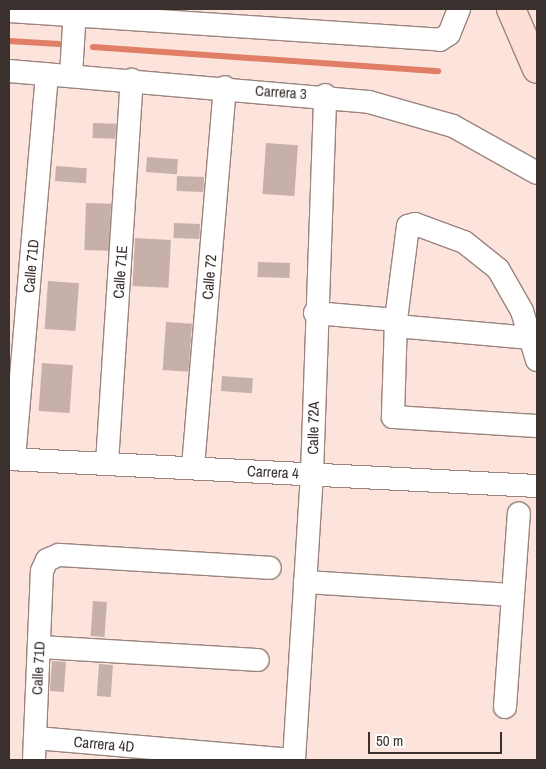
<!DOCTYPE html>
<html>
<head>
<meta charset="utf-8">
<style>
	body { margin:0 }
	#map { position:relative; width:546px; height:769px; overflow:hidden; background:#fce4dd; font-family:"Archivo Narrow",sans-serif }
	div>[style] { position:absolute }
	.stream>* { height:5.5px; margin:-2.75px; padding:0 2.75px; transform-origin:2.75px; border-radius:2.75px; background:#e07f65 }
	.building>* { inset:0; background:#c7b0a9; transform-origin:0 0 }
	.roads { filter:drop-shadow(1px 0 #9a847e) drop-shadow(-1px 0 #9a847e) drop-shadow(0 1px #9a847e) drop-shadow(0 -1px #9a847e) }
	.minor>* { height:22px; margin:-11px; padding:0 11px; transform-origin:11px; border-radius:11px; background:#fff }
	.major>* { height:28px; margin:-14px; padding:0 14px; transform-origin:14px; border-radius:14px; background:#fddfd6 }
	span { translate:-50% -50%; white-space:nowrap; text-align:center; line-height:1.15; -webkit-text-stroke:5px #fff; paint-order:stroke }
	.street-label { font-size:15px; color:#3a302e }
	.frame { position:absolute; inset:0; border:10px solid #3a302e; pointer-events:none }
	.scale { position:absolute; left:368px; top:732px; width:134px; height:22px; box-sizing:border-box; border:2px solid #3a302e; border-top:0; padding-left:6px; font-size:15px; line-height:18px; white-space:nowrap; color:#3a302e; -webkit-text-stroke:4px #fff; paint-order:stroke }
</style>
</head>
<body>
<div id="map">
	<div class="stream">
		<div style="left:9px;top:41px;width:50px;rotate:3.4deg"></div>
		<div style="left:93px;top:47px;width:346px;rotate:4deg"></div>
	</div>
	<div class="building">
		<div style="left:93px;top:123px;width:23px;height:15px;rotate:2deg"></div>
		<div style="left:266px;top:143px;width:32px;height:51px;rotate:4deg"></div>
		<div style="left:147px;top:157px;width:31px;height:15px;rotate:4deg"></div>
		<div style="left:56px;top:166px;width:31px;height:15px;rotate:4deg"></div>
		<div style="left:177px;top:176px;width:27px;height:15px;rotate:2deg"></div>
		<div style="left:86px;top:203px;width:25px;height:47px;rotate:2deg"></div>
		<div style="left:174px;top:223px;width:26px;height:15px;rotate:2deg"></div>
		<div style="left:135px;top:238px;width:36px;height:48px;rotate:3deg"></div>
		<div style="left:258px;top:262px;width:32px;height:15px;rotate:2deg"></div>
		<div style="left:48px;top:281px;width:31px;height:48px;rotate:4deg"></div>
		<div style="left:166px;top:322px;width:26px;height:48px;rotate:4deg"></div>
		<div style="left:42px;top:363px;width:31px;height:48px;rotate:4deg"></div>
		<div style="left:222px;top:376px;width:31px;height:15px;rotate:4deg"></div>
		<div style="left:93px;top:601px;width:14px;height:35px;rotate:4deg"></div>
		<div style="left:52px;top:661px;width:14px;height:30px;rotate:4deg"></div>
		<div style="left:99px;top:664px;width:14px;height:32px;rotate:4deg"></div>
	</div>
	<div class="roads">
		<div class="minor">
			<div style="left:9px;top:11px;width:432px;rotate:3.8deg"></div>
			<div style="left:440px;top:40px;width:11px;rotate:-34deg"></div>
			<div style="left:449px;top:34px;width:27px;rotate:-68deg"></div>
			<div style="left:9px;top:71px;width:361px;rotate:4.9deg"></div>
			<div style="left:369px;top:102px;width:87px;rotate:15.9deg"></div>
			<div style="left:453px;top:126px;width:96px;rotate:29.2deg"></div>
			<div style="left:71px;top:75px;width:66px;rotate:-86.5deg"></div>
			<div style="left:315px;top:313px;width:81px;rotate:4.9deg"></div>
			<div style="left:396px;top:326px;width:135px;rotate:5.1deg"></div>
			<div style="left:537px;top:360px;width:51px;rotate:-107deg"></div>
			<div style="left:522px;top:311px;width:48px;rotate:-119.7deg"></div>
			<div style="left:498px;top:269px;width:43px;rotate:-141.5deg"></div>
			<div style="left:464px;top:242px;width:52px;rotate:-159.8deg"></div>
			<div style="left:415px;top:224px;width:7px;rotate:164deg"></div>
			<div style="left:408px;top:226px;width:95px;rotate:97.3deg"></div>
			<div style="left:396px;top:320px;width:97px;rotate:91.8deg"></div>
			<div style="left:393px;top:417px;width:144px;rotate:3.6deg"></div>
			<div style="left:9px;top:459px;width:529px;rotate:2.93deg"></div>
			<div style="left:14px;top:459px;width:386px;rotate:-85.1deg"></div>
			<div style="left:107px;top:463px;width:384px;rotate:-86.3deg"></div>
			<div style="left:193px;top:467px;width:381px;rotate:-85.2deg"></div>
			<div style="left:305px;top:582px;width:208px;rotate:3.6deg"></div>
			<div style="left:39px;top:647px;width:219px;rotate:3.4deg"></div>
			<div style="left:505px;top:707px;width:194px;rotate:-85.9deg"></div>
			<div style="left:35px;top:738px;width:259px;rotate:4.9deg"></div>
			<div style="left:34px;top:760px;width:189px;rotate:-87.6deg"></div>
			<div style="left:42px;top:571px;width:12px;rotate:-66deg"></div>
			<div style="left:47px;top:560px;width:13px;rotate:-23deg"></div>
			<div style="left:59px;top:555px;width:211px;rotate:3.5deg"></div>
			<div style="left:294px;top:760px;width:287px;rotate:-86.4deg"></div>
			<div style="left:312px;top:474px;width:379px;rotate:-88deg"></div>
		</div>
		<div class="major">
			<div style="left:511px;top:9px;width:65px;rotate:66.6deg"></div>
		</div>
	</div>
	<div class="street-label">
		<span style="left:281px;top:92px;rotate:4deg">Carrera 3</span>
		<span style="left:31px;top:266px;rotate:-85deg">Calle 71D</span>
		<span style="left:120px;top:272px;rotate:-86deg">Calle 71E</span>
		<span style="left:209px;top:277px;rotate:-85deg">Calle 72</span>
		<span style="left:313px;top:428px;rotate:-89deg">Calle 72A</span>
		<span style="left:273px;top:472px;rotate:3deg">Carrera 4</span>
		<span style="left:38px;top:668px;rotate:-87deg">Calle 71D</span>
		<span style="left:104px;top:744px;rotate:5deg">Carrera 4D</span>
	</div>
	<div class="frame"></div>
	<div class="scale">50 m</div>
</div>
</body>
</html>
